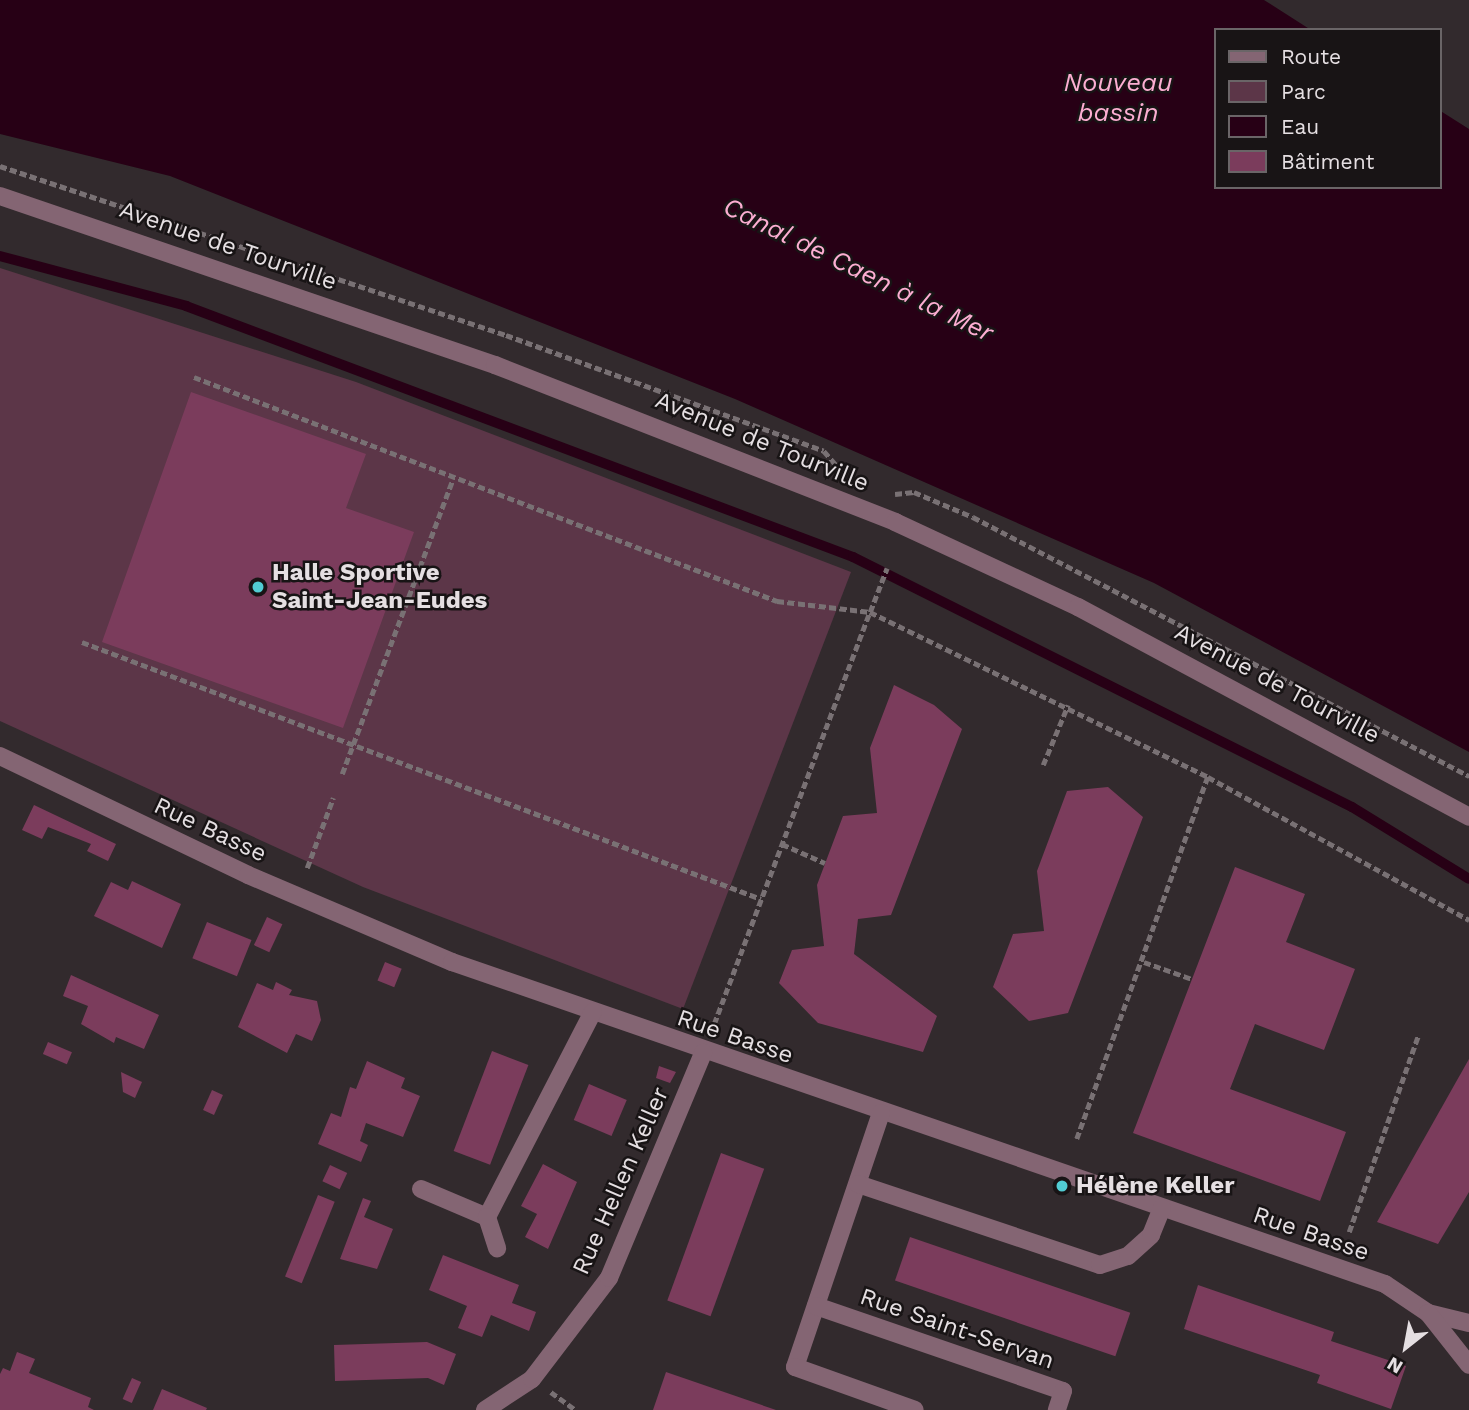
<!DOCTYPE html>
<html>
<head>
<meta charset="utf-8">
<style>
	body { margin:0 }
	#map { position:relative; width:1469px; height:1410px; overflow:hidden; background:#322a2d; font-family:"Work Sans",sans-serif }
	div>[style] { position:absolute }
	.green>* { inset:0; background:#5c3648 }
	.water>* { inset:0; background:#270015 }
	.stream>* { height:10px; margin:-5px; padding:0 5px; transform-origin:5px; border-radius:5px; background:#270015 }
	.building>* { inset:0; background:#7b3c5c; transform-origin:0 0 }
	.path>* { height:4.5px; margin-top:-2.25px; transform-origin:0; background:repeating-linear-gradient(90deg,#797174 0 7px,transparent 0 10.5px) }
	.minor>* { height:18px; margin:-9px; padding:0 9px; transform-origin:9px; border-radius:9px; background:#846573 }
	.dots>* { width:19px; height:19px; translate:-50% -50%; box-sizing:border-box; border:4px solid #181415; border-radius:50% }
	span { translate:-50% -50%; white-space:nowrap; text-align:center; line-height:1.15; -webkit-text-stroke:5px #181415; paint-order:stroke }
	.street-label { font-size:24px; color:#e5dfe2 }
	.poi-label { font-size:24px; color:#e5dfe2; font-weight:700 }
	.left { translate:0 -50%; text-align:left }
	.water-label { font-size:26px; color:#fcaed2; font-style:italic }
	.legend { position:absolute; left:1214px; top:28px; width:228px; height:161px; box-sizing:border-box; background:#181415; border:2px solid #6a6567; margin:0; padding:9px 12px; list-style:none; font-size:21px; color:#e5dfe2 }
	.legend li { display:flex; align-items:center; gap:14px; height:35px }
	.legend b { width:35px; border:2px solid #6a6567 }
	.north { position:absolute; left:1371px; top:1312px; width:70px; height:70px; -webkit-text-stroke:5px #181415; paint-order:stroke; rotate:211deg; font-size:19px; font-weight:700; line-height:28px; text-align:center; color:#e5dfe2 }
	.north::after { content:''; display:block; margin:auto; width:24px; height:32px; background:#e5dfe2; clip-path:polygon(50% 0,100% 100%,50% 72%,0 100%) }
</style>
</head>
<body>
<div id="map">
	<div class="green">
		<div style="clip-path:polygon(0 268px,356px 382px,851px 572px,683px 1009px,363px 887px,0 721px)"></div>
	</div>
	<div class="water">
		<div style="clip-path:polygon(0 0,1264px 0,1311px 30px,1215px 30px,1215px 187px,1439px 187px,1439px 110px,1469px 129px,1469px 752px,1154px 583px,735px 399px,170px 176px,0 134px)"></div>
	</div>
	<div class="stream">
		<div style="left:0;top:256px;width:193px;rotate:15deg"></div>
		<div style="left:186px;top:306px;width:713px;rotate:20.62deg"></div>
		<div style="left:853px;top:557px;width:558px;rotate:26.61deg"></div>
		<div style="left:1352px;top:807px;width:137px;rotate:31.6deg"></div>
	</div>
	<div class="building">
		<div style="clip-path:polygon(191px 392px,366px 454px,346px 508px,414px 532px,343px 728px,102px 642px)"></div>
		<div style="clip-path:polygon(894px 685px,934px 705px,962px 729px,891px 915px,858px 919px,854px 954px,937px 1016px,923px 1052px,818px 1023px,779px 983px,792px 950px,824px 946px,817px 885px,843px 816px,877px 813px,870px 748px)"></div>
		<div style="clip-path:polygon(1108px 787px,1143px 817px,1068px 1013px,1029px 1021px,993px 987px,1013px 934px,1044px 931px,1037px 871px,1067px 791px)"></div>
		<div style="clip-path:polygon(34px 805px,116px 844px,108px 861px,87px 851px,91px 844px,48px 827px,42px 839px,22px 830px)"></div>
		<div style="clip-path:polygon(1235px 867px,1305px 894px,1286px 942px,1355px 969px,1324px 1050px,1255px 1024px,1230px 1089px,1346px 1132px,1320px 1201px,1133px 1133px)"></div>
		<div style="clip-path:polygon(132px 881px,181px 904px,162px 948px,94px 916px,111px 882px,128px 890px)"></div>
		<div style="left:267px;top:917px;width:17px;height:31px;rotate:25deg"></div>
		<div style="left:207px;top:922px;width:48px;height:39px;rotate:22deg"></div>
		<div style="left:385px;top:962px;width:18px;height:20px;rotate:22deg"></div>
		<div style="clip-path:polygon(71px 975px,159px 1015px,144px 1049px,116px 1037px,114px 1043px,81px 1024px,88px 1006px,63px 996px)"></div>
		<div style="clip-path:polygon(276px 982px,292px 990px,289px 995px,317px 1001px,321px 1020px,312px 1041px,296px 1034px,287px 1053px,238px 1027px,257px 983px,273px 990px)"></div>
		<div style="left:48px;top:1042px;width:26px;height:13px;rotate:23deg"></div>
		<div style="left:492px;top:1051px;width:39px;height:107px;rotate:21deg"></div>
		<div style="clip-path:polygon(1469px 1059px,1469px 1192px,1438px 1244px,1377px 1222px)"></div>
		<div style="clip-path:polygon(367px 1061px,405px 1078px,401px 1088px,420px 1096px,403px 1137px,366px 1123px,360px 1141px,368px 1145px,361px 1162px,318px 1144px,331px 1113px,341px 1117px,350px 1087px,356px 1089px)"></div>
		<div style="clip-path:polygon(659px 1066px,676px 1072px,670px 1083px,656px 1078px)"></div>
		<div style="clip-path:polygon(121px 1072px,142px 1082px,135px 1098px,123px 1092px)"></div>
		<div style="left:589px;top:1084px;width:41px;height:39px;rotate:23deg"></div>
		<div style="left:212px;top:1090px;width:12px;height:22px;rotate:24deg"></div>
		<div style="left:721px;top:1153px;width:46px;height:157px;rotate:20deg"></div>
		<div style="clip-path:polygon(543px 1164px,577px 1182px,548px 1249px,525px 1237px,537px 1214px,521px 1206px)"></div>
		<div style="left:330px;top:1165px;width:19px;height:18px;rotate:25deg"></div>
		<div style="left:318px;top:1195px;width:18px;height:88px;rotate:22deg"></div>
		<div style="clip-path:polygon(363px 1198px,371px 1201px,364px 1217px,393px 1229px,377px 1269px,340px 1259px)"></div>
		<div style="left:910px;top:1237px;width:233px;height:46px;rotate:19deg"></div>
		<div style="clip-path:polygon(443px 1255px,519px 1285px,512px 1303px,536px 1312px,529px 1331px,491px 1315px,482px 1337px,458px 1328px,467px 1306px,429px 1290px)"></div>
		<div style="clip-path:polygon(1198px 1285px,1334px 1332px,1331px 1341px,1406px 1366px,1391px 1409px,1317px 1383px,1320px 1375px,1184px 1329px)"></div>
		<div style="clip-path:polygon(427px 1342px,456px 1354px,444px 1385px,428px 1378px,335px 1381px,334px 1345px)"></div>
		<div style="clip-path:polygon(17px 1352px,35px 1359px,29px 1373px,91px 1398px,88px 1407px,94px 1410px,0 1410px,0 1374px,3px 1368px,10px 1371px)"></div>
		<div style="clip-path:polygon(666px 1372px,776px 1410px,653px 1410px)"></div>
		<div style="left:132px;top:1378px;width:10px;height:23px;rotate:24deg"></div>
		<div style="clip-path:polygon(162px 1389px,207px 1408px,206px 1410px,153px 1410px)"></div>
	</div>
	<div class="path">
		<div style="left:0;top:166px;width:533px;rotate:18.47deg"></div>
		<div style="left:506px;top:335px;width:338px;rotate:20deg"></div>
		<div style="left:824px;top:451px;width:33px;rotate:49deg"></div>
		<div style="left:194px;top:377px;width:625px;rotate:21.02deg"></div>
		<div style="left:777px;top:601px;width:94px;rotate:6.7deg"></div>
		<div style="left:870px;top:612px;width:47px;rotate:-68.9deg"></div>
		<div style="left:895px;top:494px;width:19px;rotate:-6deg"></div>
		<div style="left:914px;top:492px;width:64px;rotate:23deg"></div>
		<div style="left:973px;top:517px;width:560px;rotate:27.57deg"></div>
		<div style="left:82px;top:642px;width:726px;rotate:20.73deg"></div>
		<div style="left:1043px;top:765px;width:65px;rotate:-67.4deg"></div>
		<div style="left:342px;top:774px;width:313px;rotate:-69.4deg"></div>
		<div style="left:1208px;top:777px;width:298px;rotate:28.7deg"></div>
		<div style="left:782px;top:844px;width:47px;rotate:23.8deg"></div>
		<div style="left:307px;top:868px;width:75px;rotate:-69.6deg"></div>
		<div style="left:1144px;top:962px;width:51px;rotate:19.5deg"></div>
		<div style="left:714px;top:1024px;width:441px;rotate:-69.3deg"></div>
		<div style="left:870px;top:612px;width:376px;rotate:26deg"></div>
		<div style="left:1208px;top:777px;width:385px;rotate:109.9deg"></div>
		<div style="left:1349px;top:1232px;width:208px;rotate:-70.6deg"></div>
		<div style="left:551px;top:1392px;width:31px;rotate:36deg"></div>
	</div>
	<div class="minor">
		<div style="left:0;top:196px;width:523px;rotate:18.85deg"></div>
		<div style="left:495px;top:365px;width:430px;rotate:21.4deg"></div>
		<div style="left:895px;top:522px;width:202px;rotate:24.9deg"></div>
		<div style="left:1078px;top:607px;width:444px;rotate:28.2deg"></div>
		<div style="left:0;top:756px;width:275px;rotate:25.6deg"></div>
		<div style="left:248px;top:875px;width:222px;rotate:23.1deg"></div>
		<div style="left:452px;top:962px;width:987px;rotate:19.04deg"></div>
		<div style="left:1385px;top:1284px;width:52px;rotate:34deg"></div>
		<div style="left:1428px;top:1313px;width:42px;rotate:13.7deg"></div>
		<div style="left:881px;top:1113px;width:268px;rotate:108.7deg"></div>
		<div style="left:795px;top:1367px;width:127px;rotate:19.7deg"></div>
		<div style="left:858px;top:1184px;width:255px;rotate:18.5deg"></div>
		<div style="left:1100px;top:1265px;width:29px;rotate:-18deg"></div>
		<div style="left:1128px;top:1256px;width:31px;rotate:-42deg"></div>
		<div style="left:1151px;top:1235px;width:29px;rotate:-68deg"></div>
		<div style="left:421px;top:1189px;width:72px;rotate:23deg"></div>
		<div style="left:487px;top:1217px;width:231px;rotate:-62.7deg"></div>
		<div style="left:487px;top:1217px;width:33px;rotate:72deg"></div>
		<div style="left:816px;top:1306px;width:261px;rotate:19deg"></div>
		<div style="left:1063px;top:1391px;width:20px;rotate:108deg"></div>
		<div style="left:1428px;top:1313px;width:66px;rotate:51.7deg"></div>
		<div style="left:485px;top:1410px;width:56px;rotate:-33.4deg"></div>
		<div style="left:532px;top:1379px;width:127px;rotate:-52.7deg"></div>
		<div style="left:609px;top:1278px;width:244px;rotate:-67.3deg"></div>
	</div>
	<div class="dots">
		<div style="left:258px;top:587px;background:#51ccd3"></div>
		<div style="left:1062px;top:1186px;background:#51ccd3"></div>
	</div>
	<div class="street-label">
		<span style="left:228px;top:246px;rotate:19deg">Avenue de Tourville</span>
		<span style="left:762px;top:442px;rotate:22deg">Avenue de Tourville</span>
		<span style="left:1277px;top:684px;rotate:28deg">Avenue de Tourville</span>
		<span style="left:210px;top:830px;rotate:25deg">Rue Basse</span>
		<span style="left:735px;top:1037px;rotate:19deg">Rue Basse</span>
		<span style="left:621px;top:1181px;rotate:-66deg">Rue Hellen Keller</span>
		<span style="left:1311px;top:1234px;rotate:19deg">Rue Basse</span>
		<span style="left:957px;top:1329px;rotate:19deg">Rue Saint-Servan</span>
	</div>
	<div class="poi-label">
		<span class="left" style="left:272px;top:587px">Halle Sportive<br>Saint-Jean-Eudes</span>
		<span class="left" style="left:1076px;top:1186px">Hélène Keller</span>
	</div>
	<div class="water-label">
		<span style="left:1118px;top:98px">Nouveau<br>bassin</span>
		<span style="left:858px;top:270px;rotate:26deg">Canal de Caen à la Mer</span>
	</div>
	<ul class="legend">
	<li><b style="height:9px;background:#846573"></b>Route</li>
	<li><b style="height:19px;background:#5c3648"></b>Parc</li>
	<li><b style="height:19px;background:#270015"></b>Eau</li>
	<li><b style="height:19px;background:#7b3c5c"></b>Bâtiment</li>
	</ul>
	<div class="north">N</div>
</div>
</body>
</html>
